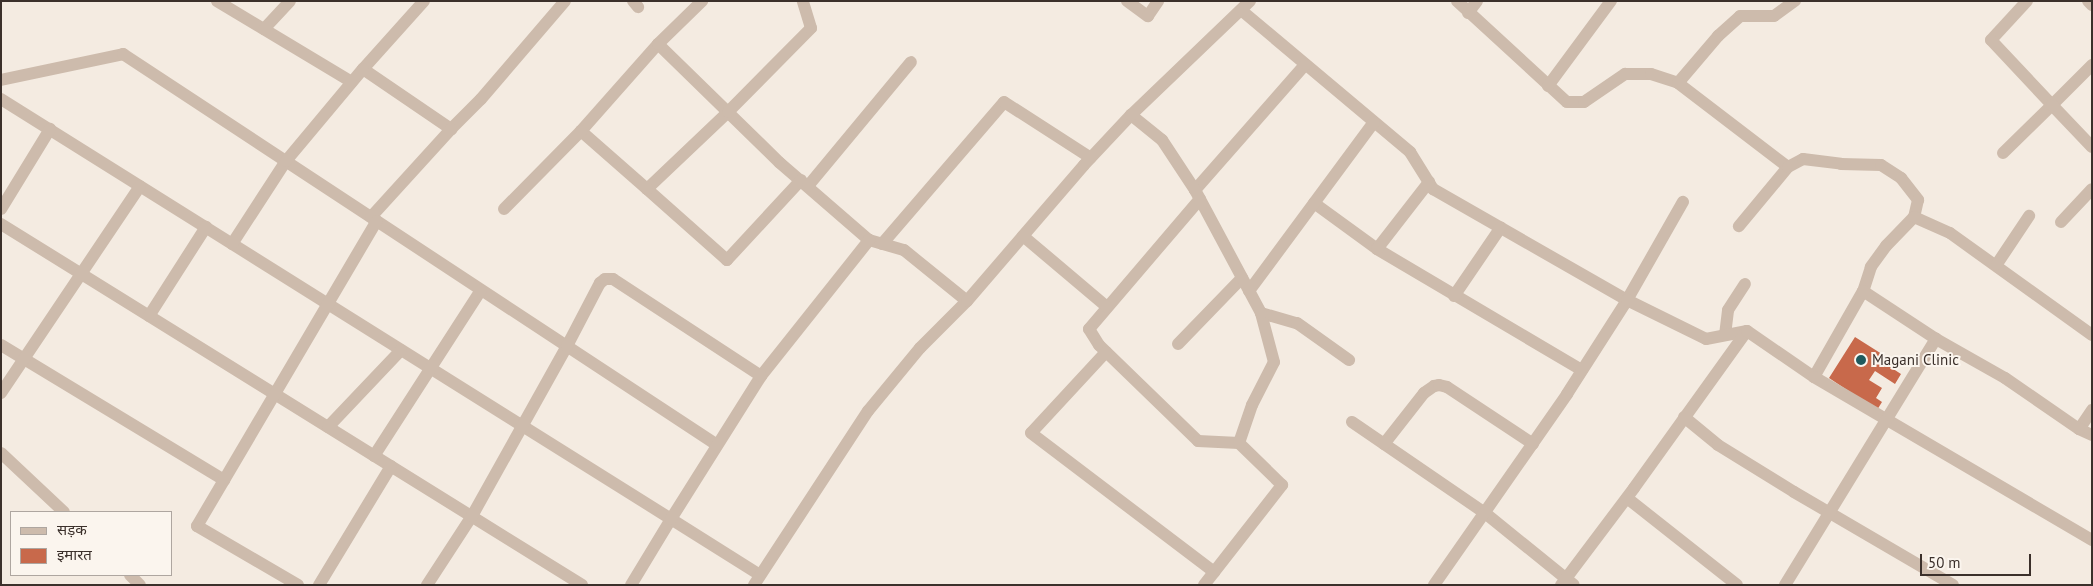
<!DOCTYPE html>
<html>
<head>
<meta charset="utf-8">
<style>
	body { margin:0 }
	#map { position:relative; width:2093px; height:586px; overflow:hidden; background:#f4ebe1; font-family:"PT Sans","Noto Sans Devanagari",sans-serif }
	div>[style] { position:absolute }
	.building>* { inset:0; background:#c8694b }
	.minor>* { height:12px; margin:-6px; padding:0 6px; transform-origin:6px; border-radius:6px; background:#cdbbac }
	.dots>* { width:14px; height:14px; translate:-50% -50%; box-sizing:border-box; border:2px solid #fbf5ee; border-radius:50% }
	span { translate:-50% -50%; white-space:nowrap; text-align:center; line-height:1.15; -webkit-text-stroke:4px #fbf5ee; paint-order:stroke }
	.poi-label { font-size:15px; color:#3b302b }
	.left { translate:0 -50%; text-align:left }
	.frame { position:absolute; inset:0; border:2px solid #3b302b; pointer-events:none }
	.legend { position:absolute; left:10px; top:511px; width:162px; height:65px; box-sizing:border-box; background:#fbf5ee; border:1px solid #aea6a0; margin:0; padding:6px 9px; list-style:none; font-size:15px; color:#3b302b }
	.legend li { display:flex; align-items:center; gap:10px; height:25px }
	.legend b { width:25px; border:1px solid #aea6a0 }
	.scale { position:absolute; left:1920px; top:554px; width:111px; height:22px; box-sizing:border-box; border:2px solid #3b302b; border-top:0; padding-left:6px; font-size:15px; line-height:18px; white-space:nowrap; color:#3b302b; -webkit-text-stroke:4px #fbf5ee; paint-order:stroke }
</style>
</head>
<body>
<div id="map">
	<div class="building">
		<div style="clip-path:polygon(1855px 337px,1885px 356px,1881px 361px,1901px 374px,1895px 384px,1875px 371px,1869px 380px,1882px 388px,1876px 398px,1882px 402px,1877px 410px,1829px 378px)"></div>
	</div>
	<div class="minor">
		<div style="left:217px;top:1px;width:157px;rotate:31deg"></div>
		<div style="left:424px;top:1px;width:91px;rotate:131.9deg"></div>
		<div style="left:363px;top:69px;width:107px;rotate:34.3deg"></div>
		<div style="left:451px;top:129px;width:42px;rotate:-45deg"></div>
		<div style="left:481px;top:99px;width:129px;rotate:-49.4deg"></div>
		<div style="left:633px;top:1px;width:8px;rotate:50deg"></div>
		<div style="left:1127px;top:1px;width:26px;rotate:36deg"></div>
		<div style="left:1148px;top:16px;width:18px;rotate:-56deg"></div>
		<div style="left:1457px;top:1px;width:149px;rotate:42.6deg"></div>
		<div style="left:1567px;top:102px;width:17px"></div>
		<div style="left:1584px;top:102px;width:50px;rotate:-34.3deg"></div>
		<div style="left:1625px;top:74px;width:26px"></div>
		<div style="left:1651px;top:74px;width:28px;rotate:18deg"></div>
		<div style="left:1678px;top:83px;width:62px;rotate:-49.6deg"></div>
		<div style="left:1718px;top:36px;width:30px;rotate:-42deg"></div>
		<div style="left:1740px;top:16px;width:34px"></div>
		<div style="left:1774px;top:16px;width:26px;rotate:-36deg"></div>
		<div style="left:2027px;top:1px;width:53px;rotate:132.7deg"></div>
		<div style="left:1991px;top:40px;width:89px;rotate:46.8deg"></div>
		<div style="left:2052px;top:105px;width:57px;rotate:-45deg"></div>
		<div style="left:2088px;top:1px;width:6px;rotate:45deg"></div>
		<div style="left:1241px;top:10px;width:221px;rotate:40deg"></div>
		<div style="left:1410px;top:152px;width:44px;rotate:58.1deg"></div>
		<div style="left:1433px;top:189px;width:224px;rotate:29.8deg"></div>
		<div style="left:1627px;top:300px;width:113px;rotate:-60.3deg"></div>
		<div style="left:1468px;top:13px;width:15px;rotate:-53deg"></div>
		<div style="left:264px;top:29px;width:38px;rotate:-47deg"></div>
		<div style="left:658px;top:44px;width:170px;rotate:44.3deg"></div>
		<div style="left:780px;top:163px;width:118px;rotate:40.9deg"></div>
		<div style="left:869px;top:240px;width:36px;rotate:16deg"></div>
		<div style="left:904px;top:250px;width:81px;rotate:39deg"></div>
		<div style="left:1px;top:80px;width:125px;rotate:-12deg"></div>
		<div style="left:123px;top:54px;width:711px;rotate:33.35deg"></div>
		<div style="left:1678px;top:83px;width:138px;rotate:37.4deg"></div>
		<div style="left:1788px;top:167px;width:77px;rotate:129.7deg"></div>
		<div style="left:1548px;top:86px;width:106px;rotate:-53.5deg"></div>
		<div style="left:1px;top:99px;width:791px;rotate:32.08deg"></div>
		<div style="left:671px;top:519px;width:77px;rotate:121.2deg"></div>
		<div style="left:2003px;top:153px;width:69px;rotate:-44.4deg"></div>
		<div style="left:2052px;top:105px;width:58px;rotate:46.4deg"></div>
		<div style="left:1788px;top:167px;width:17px;rotate:-28deg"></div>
		<div style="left:1803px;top:159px;width:38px;rotate:7deg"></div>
		<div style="left:1841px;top:164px;width:40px;rotate:1.4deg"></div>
		<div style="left:1881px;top:165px;width:24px;rotate:33deg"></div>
		<div style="left:1901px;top:178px;width:28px;rotate:52deg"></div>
		<div style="left:1918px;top:200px;width:17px;rotate:103deg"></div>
		<div style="left:1914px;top:217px;width:40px;rotate:134deg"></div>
		<div style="left:1886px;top:246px;width:26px;rotate:126deg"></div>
		<div style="left:1871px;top:267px;width:25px;rotate:108deg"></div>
		<div style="left:1863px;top:291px;width:99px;rotate:119.7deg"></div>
		<div style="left:801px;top:180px;width:109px;rotate:132.8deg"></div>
		<div style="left:727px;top:260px;width:107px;rotate:-138.4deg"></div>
		<div style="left:647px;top:189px;width:112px;rotate:-43.5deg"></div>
		<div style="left:728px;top:112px;width:118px;rotate:-45.3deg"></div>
		<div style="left:811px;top:28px;width:28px;rotate:-107deg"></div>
		<div style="left:808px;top:186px;width:161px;rotate:-50.3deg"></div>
		<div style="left:647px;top:189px;width:88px;rotate:-138.7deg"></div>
		<div style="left:581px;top:131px;width:116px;rotate:-48.5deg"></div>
		<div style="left:658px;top:44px;width:62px;rotate:-44.3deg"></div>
		<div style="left:1195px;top:190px;width:167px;rotate:-48.7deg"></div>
		<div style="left:1200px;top:199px;width:171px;rotate:130.5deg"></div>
		<div style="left:1089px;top:329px;width:19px;rotate:58deg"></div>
		<div style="left:1099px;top:345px;width:138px;rotate:44.1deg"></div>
		<div style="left:1198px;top:441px;width:41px;rotate:2.8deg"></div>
		<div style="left:1314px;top:203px;width:78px;rotate:36.1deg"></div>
		<div style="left:1377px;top:249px;width:238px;rotate:30.6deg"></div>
		<div style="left:1px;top:209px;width:94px;rotate:-58.5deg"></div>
		<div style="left:504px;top:209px;width:110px;rotate:-45.4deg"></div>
		<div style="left:371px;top:217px;width:119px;rotate:-47.7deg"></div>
		<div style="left:1914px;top:217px;width:39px;rotate:24deg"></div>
		<div style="left:1950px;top:233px;width:175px;rotate:35.7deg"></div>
		<div style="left:2061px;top:222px;width:45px;rotate:-46.8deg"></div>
		<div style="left:1px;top:224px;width:684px;rotate:31.85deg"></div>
		<div style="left:1023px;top:236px;width:110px;rotate:40.2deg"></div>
		<div style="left:232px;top:244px;width:99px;rotate:-57deg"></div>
		<div style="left:286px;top:161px;width:120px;rotate:-50.1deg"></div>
		<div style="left:882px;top:244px;width:187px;rotate:-49.3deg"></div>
		<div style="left:1004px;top:102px;width:103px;rotate:32.8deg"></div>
		<div style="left:1377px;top:249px;width:85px;rotate:-52.2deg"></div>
		<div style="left:1997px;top:264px;width:58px;rotate:-56.3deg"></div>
		<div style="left:1249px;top:291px;width:210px;rotate:-53.5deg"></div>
		<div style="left:1863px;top:291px;width:87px;rotate:33.3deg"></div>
		<div style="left:1454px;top:296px;width:83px;rotate:-55.7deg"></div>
		<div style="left:1261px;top:313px;width:37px;rotate:16deg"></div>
		<div style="left:1297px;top:323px;width:64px;rotate:35.4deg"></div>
		<div style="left:149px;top:316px;width:106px;rotate:-57.4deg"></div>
		<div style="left:1725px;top:335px;width:25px;rotate:-83deg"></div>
		<div style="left:1728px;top:310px;width:31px;rotate:-57deg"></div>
		<div style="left:1178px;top:344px;width:92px;rotate:-45.9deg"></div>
		<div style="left:1px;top:345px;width:261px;rotate:31.2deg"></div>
		<div style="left:1106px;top:352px;width:110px;rotate:132.8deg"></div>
		<div style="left:1031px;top:433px;width:230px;rotate:37.2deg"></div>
		<div style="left:1px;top:393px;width:249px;rotate:-56.1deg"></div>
		<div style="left:2092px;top:410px;width:23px;rotate:124deg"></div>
		<div style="left:2079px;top:429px;width:14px;rotate:25deg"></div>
		<div style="left:1684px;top:417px;width:44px;rotate:39.5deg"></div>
		<div style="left:1718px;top:445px;width:89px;rotate:31.7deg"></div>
		<div style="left:1794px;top:492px;width:184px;rotate:30.3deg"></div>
		<div style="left:1352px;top:422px;width:161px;rotate:34.4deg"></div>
		<div style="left:1485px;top:513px;width:114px;rotate:39deg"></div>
		<div style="left:328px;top:427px;width:106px;rotate:-46.5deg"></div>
		<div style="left:1384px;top:444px;width:65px;rotate:-51.9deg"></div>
		<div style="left:1424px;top:393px;width:12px;rotate:-35deg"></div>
		<div style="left:1434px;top:386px;width:5px;rotate:-11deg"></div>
		<div style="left:1439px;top:385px;width:8px;rotate:14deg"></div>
		<div style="left:1447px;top:387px;width:103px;rotate:33.5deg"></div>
		<div style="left:1px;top:453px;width:86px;rotate:43.1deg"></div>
		<div style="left:374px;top:456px;width:197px;rotate:-57.2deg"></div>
		<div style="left:1627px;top:498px;width:140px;rotate:38.3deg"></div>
		<div style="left:130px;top:575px;width:14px;rotate:45deg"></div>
		<div style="left:760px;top:575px;width:105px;rotate:-147.8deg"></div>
		<div style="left:671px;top:519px;width:169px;rotate:-57.8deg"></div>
		<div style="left:761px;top:376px;width:174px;rotate:-51.5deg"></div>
		<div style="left:298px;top:585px;width:117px;rotate:-149.7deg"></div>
		<div style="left:197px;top:526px;width:354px;rotate:-59.5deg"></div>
		<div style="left:319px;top:585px;width:139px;rotate:-58.8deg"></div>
		<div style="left:427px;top:585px;width:82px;rotate:-56.9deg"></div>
		<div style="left:472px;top:516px;width:195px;rotate:-60.8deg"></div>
		<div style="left:567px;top:346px;width:71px;rotate:-62.4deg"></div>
		<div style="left:600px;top:283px;width:6px;rotate:-39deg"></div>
		<div style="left:605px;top:279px;width:8px"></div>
		<div style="left:613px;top:279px;width:177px;rotate:33.2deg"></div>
		<div style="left:754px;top:585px;width:208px;rotate:-56.8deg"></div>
		<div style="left:868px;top:411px;width:82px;rotate:-50.5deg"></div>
		<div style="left:920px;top:348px;width:66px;rotate:-45deg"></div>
		<div style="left:967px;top:301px;width:179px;rotate:-49.3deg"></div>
		<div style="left:1084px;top:165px;width:69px;rotate:-46.8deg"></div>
		<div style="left:1204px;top:585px;width:127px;rotate:-52deg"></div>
		<div style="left:1282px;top:485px;width:60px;rotate:-135.7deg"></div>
		<div style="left:1239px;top:443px;width:40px;rotate:-71.1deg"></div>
		<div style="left:1252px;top:405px;width:48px;rotate:-62.9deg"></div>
		<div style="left:1274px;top:362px;width:51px;rotate:-104.9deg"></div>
		<div style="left:1261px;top:313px;width:140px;rotate:-118.2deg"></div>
		<div style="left:1195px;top:190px;width:60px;rotate:-123.4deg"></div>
		<div style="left:1162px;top:140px;width:40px;rotate:-141deg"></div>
		<div style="left:1131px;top:115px;width:165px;rotate:-43.8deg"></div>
		<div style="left:1434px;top:585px;width:233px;rotate:-55.1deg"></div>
		<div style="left:1567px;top:394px;width:112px;rotate:-57.4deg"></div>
		<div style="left:1627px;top:300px;width:88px;rotate:26.3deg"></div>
		<div style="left:1706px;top:339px;width:42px;rotate:-11deg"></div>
		<div style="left:1561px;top:585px;width:121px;rotate:-53deg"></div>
		<div style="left:1634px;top:488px;width:193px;rotate:-54.3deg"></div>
		<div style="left:1747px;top:331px;width:81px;rotate:34.5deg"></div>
		<div style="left:1814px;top:377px;width:322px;rotate:30.4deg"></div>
		<div style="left:1785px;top:585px;width:289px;rotate:-58.5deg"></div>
		<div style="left:1936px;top:339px;width:79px;rotate:29.5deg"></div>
		<div style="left:2005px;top:378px;width:90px;rotate:34.6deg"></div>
	</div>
	<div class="dots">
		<div style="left:1861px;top:360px;background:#1f5a5e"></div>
	</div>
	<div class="poi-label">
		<span class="left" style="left:1872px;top:360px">Magani Clinic</span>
	</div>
	<div class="frame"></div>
	<ul class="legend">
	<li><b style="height:6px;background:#cdbbac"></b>सड़क</li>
	<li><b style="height:14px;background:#c8694b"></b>इमारत</li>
	</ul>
	<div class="scale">50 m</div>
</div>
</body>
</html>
